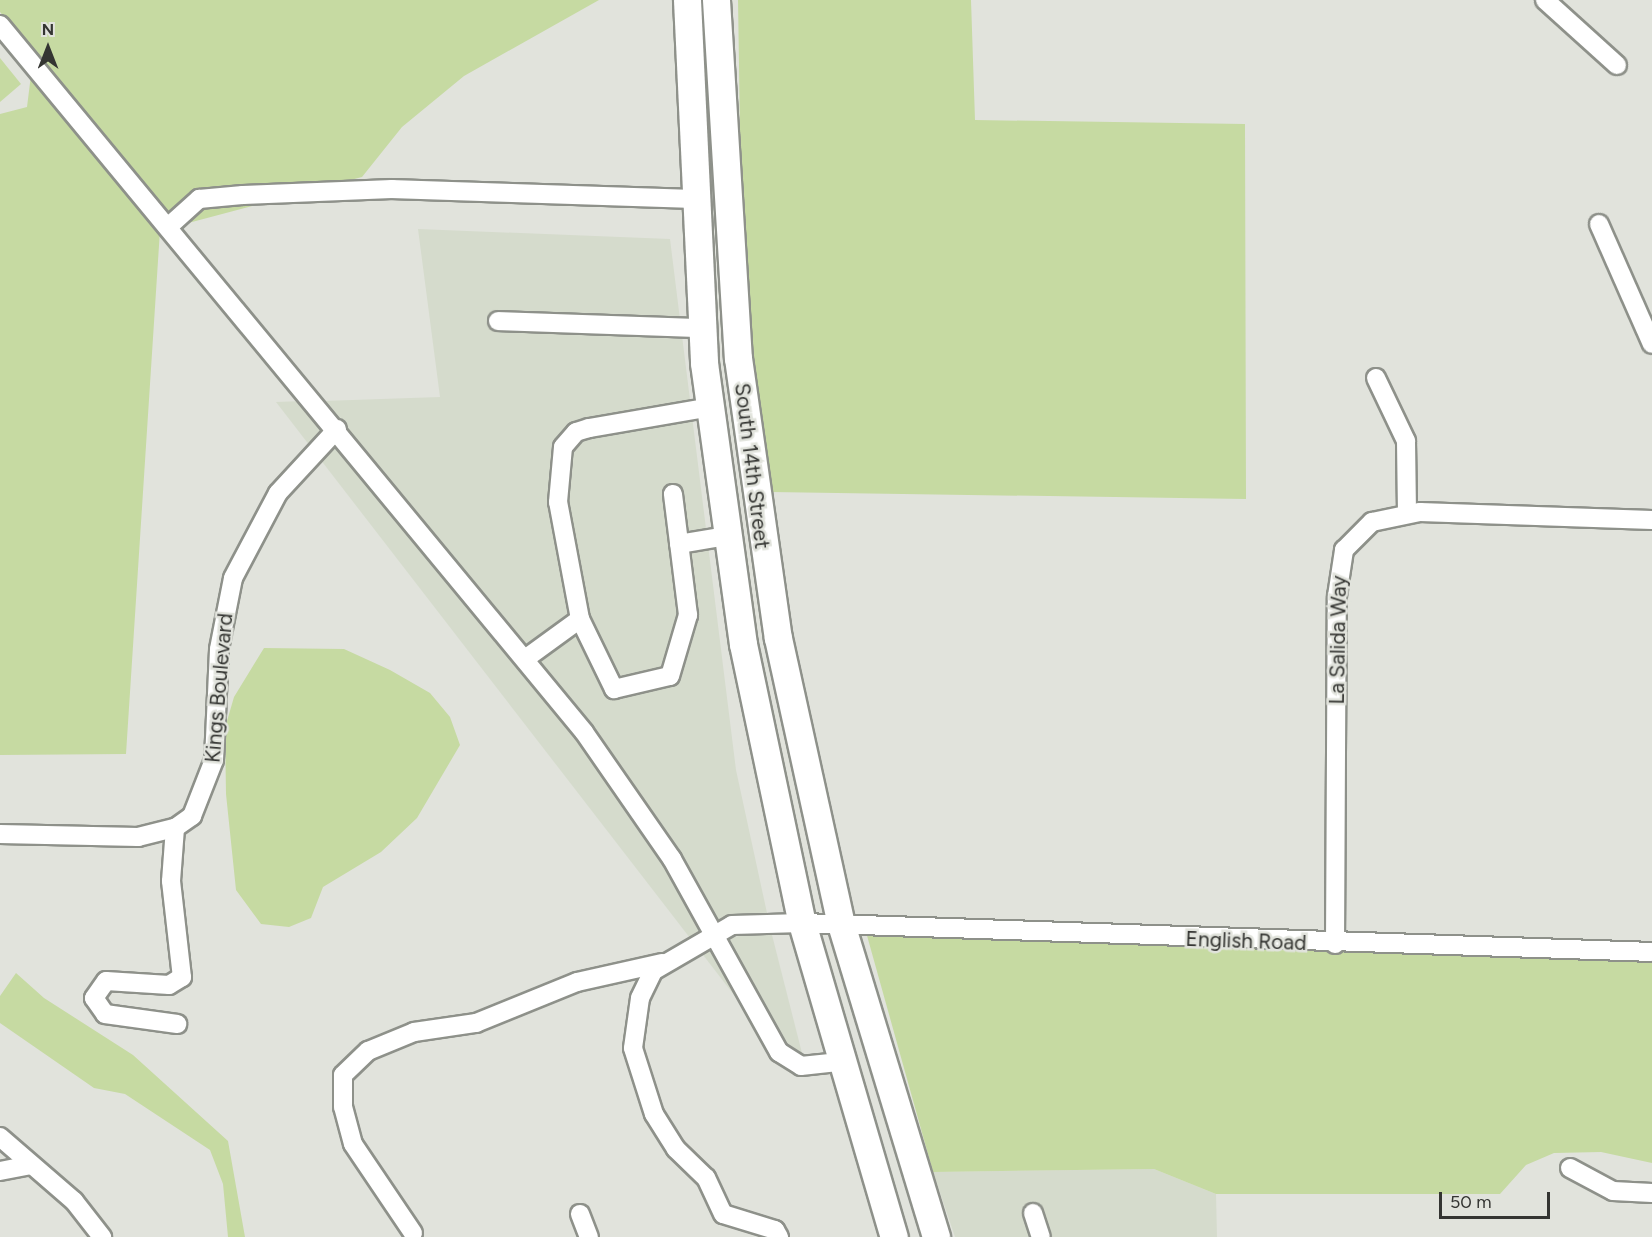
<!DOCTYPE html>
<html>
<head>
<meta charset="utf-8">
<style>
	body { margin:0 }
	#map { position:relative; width:1652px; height:1237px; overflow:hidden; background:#e1e3dc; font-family:Figtree,sans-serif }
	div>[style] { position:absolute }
	.built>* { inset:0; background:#d5dbcc }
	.green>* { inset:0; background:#c6daa2 }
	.roads { filter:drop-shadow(2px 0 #8e918a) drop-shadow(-2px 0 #8e918a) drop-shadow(0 2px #8e918a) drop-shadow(0 -2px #8e918a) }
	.minor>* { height:18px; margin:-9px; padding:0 9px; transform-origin:9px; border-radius:9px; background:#fff }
	.highway>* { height:27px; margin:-13.5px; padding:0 13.5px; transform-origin:13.5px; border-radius:13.5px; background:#fff }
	span { translate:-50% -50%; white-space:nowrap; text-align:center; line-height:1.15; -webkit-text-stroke:5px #e1e3dc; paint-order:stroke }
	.street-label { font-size:21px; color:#343532 }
	.north { position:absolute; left:18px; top:18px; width:60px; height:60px; -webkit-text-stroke:4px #e1e3dc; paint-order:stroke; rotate:0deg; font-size:16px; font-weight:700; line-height:24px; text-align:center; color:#343532 }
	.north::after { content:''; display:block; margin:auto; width:21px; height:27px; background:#343532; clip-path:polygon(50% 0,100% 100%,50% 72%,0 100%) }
	.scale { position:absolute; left:1439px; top:1192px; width:111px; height:27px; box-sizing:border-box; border:3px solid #343532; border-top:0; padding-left:8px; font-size:18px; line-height:21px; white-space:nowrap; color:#343532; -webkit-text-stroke:4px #e1e3dc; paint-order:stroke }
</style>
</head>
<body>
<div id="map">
	<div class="built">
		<div style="clip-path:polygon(418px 229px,670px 239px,736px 770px,767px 913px,719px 923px,589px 727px,323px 401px,440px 397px)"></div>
		<div style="clip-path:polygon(303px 401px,578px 738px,666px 864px,751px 1017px,276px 402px)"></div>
		<div style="clip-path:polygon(771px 931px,803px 1057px,785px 1046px,727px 938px)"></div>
		<div style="clip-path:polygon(1154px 1169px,1216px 1194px,1217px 1237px,955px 1237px,933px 1172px)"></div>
	</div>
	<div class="green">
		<div style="clip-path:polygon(0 0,599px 0,464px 76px,402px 127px,362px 177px,177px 226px,0 12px)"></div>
		<div style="clip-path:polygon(738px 0,971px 0,975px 120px,1245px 124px,1246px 499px,771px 492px,755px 386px,741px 195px)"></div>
		<div style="clip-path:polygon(0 58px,21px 84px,0 102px)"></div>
		<div style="clip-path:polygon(31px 75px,160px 230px,126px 754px,0 755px,0 114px,27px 107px)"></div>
		<div style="clip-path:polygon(264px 648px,344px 649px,390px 670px,430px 693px,450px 717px,460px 745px,417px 818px,381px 852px,323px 887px,311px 918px,289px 927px,261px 924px,236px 890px,226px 794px,225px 728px,234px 697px)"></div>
		<div style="clip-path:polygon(866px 932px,1652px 951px,1652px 1163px,1601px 1152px,1554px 1153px,1526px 1165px,1500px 1194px,1216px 1194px,1154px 1169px,933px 1172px)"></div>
		<div style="clip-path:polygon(16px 973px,44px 998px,133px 1055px,228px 1141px,245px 1237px,228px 1237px,223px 1184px,210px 1150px,125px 1094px,94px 1088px,0 1023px,0 996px)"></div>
	</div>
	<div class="roads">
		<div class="minor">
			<div style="left:1545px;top:0;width:97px;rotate:42.1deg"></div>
			<div style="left:0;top:25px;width:917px;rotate:50.44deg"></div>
			<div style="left:584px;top:732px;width:155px;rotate:55.3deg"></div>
			<div style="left:672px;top:859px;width:221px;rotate:61deg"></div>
			<div style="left:779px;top:1052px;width:26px;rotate:32deg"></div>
			<div style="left:801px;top:1066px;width:39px;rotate:-6deg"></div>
			<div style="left:1599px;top:224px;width:131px;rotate:66.2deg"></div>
			<div style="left:168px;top:227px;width:42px;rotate:-42.1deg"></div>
			<div style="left:199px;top:199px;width:44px;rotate:-5.2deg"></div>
			<div style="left:243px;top:195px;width:149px;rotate:-2.3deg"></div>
			<div style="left:392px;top:189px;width:301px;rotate:1.9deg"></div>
			<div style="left:498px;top:321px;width:204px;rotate:2deg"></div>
			<div style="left:1376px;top:378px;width:70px;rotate:64.5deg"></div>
			<div style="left:1406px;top:441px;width:72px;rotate:89.2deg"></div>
			<div style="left:679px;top:544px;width:49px;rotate:-9.5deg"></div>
			<div style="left:580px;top:619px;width:78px;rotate:64.1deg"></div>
			<div style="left:614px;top:689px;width:57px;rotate:-13.1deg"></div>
			<div style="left:670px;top:676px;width:64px;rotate:-73.6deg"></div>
			<div style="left:688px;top:615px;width:122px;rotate:-97.1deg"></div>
			<div style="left:525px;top:659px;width:68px;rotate:-36deg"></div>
			<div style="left:580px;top:619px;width:119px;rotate:-100.6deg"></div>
			<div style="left:558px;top:502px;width:55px;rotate:-84.8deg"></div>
			<div style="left:563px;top:447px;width:20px;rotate:-49deg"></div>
			<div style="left:576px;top:432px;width:14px;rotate:-17deg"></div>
			<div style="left:589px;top:428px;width:123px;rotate:-9.8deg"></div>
			<div style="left:175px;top:828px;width:53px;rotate:94.3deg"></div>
			<div style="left:171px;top:881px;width:97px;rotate:83.5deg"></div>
			<div style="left:182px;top:977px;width:15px;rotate:148deg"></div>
			<div style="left:169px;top:985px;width:63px;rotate:-176.4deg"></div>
			<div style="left:106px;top:981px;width:21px;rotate:125deg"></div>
			<div style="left:94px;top:998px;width:19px;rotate:55deg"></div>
			<div style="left:105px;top:1014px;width:73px;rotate:7.9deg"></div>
			<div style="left:0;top:834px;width:138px;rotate:1.2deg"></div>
			<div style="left:138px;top:837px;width:38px;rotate:-14deg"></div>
			<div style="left:175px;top:828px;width:21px;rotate:-35deg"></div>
			<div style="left:192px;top:816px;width:60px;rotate:-68.6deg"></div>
			<div style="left:214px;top:760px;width:111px;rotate:-87.4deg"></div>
			<div style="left:219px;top:649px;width:72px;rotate:-78.8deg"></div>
			<div style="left:233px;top:578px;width:96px;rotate:-62.1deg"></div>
			<div style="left:278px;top:493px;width:87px;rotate:-47.3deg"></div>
			<div style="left:1335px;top:944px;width:348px;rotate:-89.7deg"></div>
			<div style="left:1337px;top:596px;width:47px;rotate:-81.3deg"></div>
			<div style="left:1344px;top:550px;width:40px;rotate:-45deg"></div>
			<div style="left:1372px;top:522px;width:49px;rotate:-11.8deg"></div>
			<div style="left:1420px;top:512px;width:232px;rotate:2deg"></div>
			<div style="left:0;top:1137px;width:98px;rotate:40.9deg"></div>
			<div style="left:74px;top:1201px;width:46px;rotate:52.1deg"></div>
			<div style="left:1570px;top:1168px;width:49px;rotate:28.1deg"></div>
			<div style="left:1613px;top:1191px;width:39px;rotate:3deg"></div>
			<div style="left:0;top:1171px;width:32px;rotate:-11deg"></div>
			<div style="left:1033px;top:1213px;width:25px;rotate:72deg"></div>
			<div style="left:580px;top:1214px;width:25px;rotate:69deg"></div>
			<div style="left:413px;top:1233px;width:107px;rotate:-124deg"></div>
			<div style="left:353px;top:1144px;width:38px;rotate:-105deg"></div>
			<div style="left:343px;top:1107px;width:32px;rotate:-90deg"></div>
			<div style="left:343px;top:1075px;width:35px;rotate:-44deg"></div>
			<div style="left:368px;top:1051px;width:50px;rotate:-22.4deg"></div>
			<div style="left:414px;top:1032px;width:63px;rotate:-8.3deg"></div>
			<div style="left:476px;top:1023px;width:109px;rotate:-22.1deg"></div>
			<div style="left:577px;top:982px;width:87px;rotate:-12.6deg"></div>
			<div style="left:779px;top:1237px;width:8px;rotate:-120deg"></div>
			<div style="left:775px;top:1230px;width:54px;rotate:-162.9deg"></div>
			<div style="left:723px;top:1214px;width:40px;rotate:-115deg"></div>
			<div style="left:706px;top:1178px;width:42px;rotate:-136deg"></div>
			<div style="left:676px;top:1149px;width:41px;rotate:-122.2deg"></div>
			<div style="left:654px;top:1114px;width:69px;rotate:-107.7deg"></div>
			<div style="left:633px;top:1048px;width:50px;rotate:-82deg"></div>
			<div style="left:640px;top:998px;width:30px;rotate:-64deg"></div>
			<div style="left:653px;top:971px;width:91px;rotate:-30.2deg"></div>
			<div style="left:732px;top:925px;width:70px;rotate:-1.6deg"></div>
			<div style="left:802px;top:923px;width:850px;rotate:1.95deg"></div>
		</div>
		<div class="highway">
			<div style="left:687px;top:0;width:363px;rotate:87.3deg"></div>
			<div style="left:704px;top:363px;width:284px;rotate:82.1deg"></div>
			<div style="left:743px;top:644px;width:285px;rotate:78.1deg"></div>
			<div style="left:802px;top:923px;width:327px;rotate:73.7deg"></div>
			<div style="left:716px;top:0;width:359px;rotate:86.5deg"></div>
			<div style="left:738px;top:358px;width:283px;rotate:81.9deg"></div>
			<div style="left:778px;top:638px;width:293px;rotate:77.6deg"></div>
			<div style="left:841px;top:924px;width:327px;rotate:73.1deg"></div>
		</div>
	</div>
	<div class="street-label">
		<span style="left:752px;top:466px;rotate:83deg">South 14th Street</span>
		<span style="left:1338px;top:640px;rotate:-89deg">La Salida Way</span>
		<span style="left:219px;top:688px;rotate:-85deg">Kings Boulevard</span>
		<span style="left:1246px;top:941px;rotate:2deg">English Road</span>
	</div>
	<div class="north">N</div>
	<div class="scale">50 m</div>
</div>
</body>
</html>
